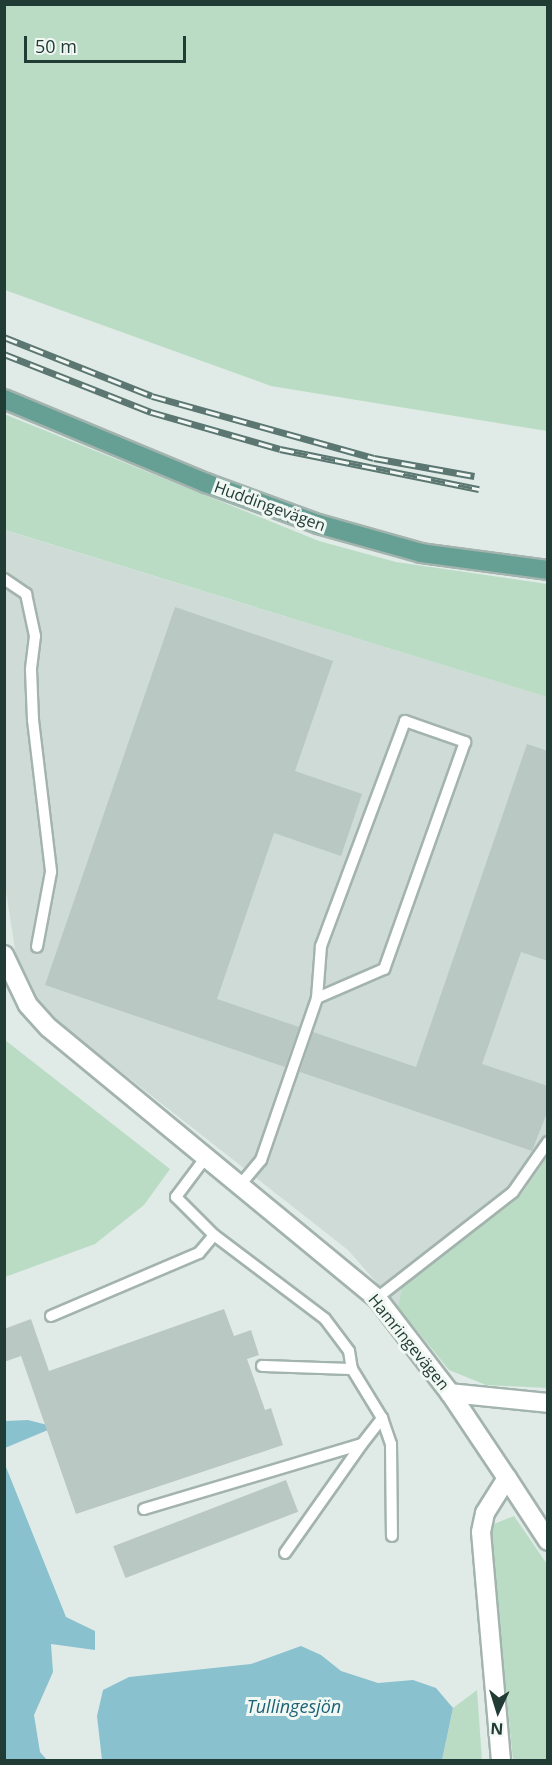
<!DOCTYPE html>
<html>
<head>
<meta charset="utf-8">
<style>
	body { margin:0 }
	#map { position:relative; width:552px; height:1765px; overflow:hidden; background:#e0ebe7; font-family:"Open Sans",sans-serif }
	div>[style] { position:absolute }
	.built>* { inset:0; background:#cfdbd6 }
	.green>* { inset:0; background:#badcc4 }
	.water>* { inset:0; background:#89c1cf }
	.building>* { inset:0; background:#b9c8c3; transform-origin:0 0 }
	.roads { filter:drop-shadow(2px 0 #a3b3ae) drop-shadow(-2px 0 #a3b3ae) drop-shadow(0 2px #a3b3ae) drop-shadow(0 -2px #a3b3ae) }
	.service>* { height:10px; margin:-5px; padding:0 5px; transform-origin:5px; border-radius:5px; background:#fff }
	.minor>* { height:18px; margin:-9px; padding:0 9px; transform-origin:9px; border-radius:9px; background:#fff }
	.primary>* { height:18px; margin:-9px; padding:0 9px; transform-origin:9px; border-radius:9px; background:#669f93 }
	.rail>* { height:7px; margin-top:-3.5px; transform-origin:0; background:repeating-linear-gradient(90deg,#f1f8f4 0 14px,#5c7771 0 28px); box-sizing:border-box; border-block:2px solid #5c7771 }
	span { translate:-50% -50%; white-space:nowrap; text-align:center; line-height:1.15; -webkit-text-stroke:6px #f1f8f4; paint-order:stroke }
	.street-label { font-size:16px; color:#213b35 }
	.water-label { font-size:18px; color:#1d6375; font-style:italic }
	.frame { position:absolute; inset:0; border:6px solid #213b35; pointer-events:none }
	.north { position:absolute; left:468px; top:1681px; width:60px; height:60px; -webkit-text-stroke:4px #f1f8f4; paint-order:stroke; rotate:184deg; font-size:16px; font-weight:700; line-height:24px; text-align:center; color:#213b35 }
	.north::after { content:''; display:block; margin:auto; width:21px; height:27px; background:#213b35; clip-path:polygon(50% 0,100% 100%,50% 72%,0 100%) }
	.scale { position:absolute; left:24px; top:36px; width:162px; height:27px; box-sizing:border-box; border:3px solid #213b35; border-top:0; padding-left:8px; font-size:18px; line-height:21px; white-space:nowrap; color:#213b35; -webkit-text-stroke:4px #f1f8f4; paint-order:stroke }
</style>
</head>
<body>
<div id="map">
	<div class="built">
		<div style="clip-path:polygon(4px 530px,547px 697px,547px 1157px,521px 1195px,402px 1285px,398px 1307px,348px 1250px,64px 1027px,36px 997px,16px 956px,5px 885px)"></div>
	</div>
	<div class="green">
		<div style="clip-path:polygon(5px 4px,547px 5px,547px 431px,271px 386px,5px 290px)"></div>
		<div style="clip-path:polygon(4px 414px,319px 541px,396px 562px,547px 584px,547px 697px,5px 530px)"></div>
		<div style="clip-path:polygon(5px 1040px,170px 1169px,144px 1205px,95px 1244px,5px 1277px)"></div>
		<div style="clip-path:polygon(547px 1157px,547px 1388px,486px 1385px,449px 1370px,398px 1307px,402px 1285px,521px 1195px)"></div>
		<div style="clip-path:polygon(514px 1516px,547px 1564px,547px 1760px,513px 1760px,489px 1526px)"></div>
		<div style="clip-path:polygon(477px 1690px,482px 1760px,442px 1760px,453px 1708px)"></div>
	</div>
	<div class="water">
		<div style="clip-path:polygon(28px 1420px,55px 1427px,5px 1448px,5px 1421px)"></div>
		<div style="clip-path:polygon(4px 1462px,66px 1617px,95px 1631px,95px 1650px,51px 1644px,53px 1672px,34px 1715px,40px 1752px,47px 1760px,5px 1760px)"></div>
		<div style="clip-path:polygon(301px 1646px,321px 1655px,341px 1671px,378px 1683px,413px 1680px,436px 1688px,453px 1708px,442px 1760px,102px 1760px,97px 1716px,103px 1690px,129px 1677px,251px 1664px)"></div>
	</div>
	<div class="building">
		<div style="clip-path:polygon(175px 607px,333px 661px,295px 771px,362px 794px,341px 856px,274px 833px,217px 999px,299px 1027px,285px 1067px,45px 985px)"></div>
		<div style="clip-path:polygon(527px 744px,548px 751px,548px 961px,521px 952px,482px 1064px,548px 1086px,548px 1110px,532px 1151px,300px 1072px,313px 1032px,416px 1067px)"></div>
		<div style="clip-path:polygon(224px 1309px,234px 1336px,251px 1330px,259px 1355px,247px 1359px,265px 1410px,271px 1408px,283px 1445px,76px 1514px,21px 1356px,4px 1362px,4px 1329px,31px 1319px,49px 1371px)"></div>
		<div style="left:286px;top:1480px;width:34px;height:185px;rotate:69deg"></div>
	</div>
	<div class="roads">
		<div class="service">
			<div style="left:4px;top:579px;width:27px;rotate:34deg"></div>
			<div style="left:26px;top:594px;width:43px;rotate:77.9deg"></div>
			<div style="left:35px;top:636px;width:34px;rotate:97deg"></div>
			<div style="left:31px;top:670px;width:50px;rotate:87.7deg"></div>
			<div style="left:33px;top:720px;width:153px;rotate:83.2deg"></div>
			<div style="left:51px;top:872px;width:76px;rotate:100.6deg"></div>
			<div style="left:206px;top:1157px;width:50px;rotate:126.9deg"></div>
			<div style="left:176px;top:1197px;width:54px;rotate:45deg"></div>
			<div style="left:214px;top:1235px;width:139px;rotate:37.1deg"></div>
			<div style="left:325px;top:1319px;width:40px;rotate:53deg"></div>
			<div style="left:349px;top:1351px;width:18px;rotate:81deg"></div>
			<div style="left:352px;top:1369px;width:57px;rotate:58.5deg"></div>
			<div style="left:382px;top:1418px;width:28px;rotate:71deg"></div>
			<div style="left:391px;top:1444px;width:92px;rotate:89.4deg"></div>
			<div style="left:240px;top:1185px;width:33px;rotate:-50deg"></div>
			<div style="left:261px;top:1160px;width:171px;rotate:-70.9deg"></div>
			<div style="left:317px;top:998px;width:52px;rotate:-85.6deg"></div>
			<div style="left:321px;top:946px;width:240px;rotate:-69.5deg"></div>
			<div style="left:405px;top:721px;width:64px;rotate:19.3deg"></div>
			<div style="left:465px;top:742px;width:241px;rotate:109.6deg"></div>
			<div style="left:384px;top:969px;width:73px;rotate:156.6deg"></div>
			<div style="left:377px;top:1298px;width:172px;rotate:-37.9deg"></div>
			<div style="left:513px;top:1192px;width:61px;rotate:-55deg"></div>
			<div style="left:51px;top:1316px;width:161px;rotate:-23.1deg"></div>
			<div style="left:199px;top:1253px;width:23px;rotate:-50deg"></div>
			<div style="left:262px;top:1366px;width:90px;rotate:1.9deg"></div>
			<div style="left:144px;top:1509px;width:227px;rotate:-16.6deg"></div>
			<div style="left:362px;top:1444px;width:33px;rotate:-52deg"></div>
			<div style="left:285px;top:1553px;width:133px;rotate:-54.8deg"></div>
		</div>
		<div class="minor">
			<div style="left:4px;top:955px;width:55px;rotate:64.4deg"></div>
			<div style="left:28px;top:1005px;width:31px;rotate:48deg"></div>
			<div style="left:49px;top:1028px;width:425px;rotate:39.5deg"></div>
			<div style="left:377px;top:1298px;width:120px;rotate:52.5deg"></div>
			<div style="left:450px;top:1393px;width:102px;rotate:56.2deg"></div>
			<div style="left:507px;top:1478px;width:41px;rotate:122.2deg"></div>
			<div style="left:485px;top:1513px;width:19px;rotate:102deg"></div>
			<div style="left:481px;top:1532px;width:229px;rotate:85deg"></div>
			<div style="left:450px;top:1393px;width:99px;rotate:5.8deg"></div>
			<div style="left:507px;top:1478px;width:75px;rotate:56.9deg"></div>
		</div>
		<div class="primary">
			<div style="left:4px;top:399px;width:219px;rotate:22.6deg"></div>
			<div style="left:206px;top:483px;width:119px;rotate:20.1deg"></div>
			<div style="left:318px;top:524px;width:107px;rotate:15.7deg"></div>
			<div style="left:421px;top:553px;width:128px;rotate:7.6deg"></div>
		</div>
	</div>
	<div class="rail">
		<div style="left:4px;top:337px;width:159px;rotate:21.7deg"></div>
		<div style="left:152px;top:396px;width:230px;rotate:15.6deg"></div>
		<div style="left:374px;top:458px;width:102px;rotate:10.2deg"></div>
		<div style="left:4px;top:354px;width:158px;rotate:21.5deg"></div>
		<div style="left:151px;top:412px;width:134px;rotate:16deg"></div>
		<div style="left:280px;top:449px;width:203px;rotate:11.4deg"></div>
	</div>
	<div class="street-label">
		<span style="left:270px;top:506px;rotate:20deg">Huddingevägen</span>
		<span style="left:409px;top:1342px;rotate:51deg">Hamringevägen</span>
	</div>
	<div class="water-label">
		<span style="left:294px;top:1706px">Tullingesjön</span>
	</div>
	<div class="frame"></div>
	<div class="north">N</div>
	<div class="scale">50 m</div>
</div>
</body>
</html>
